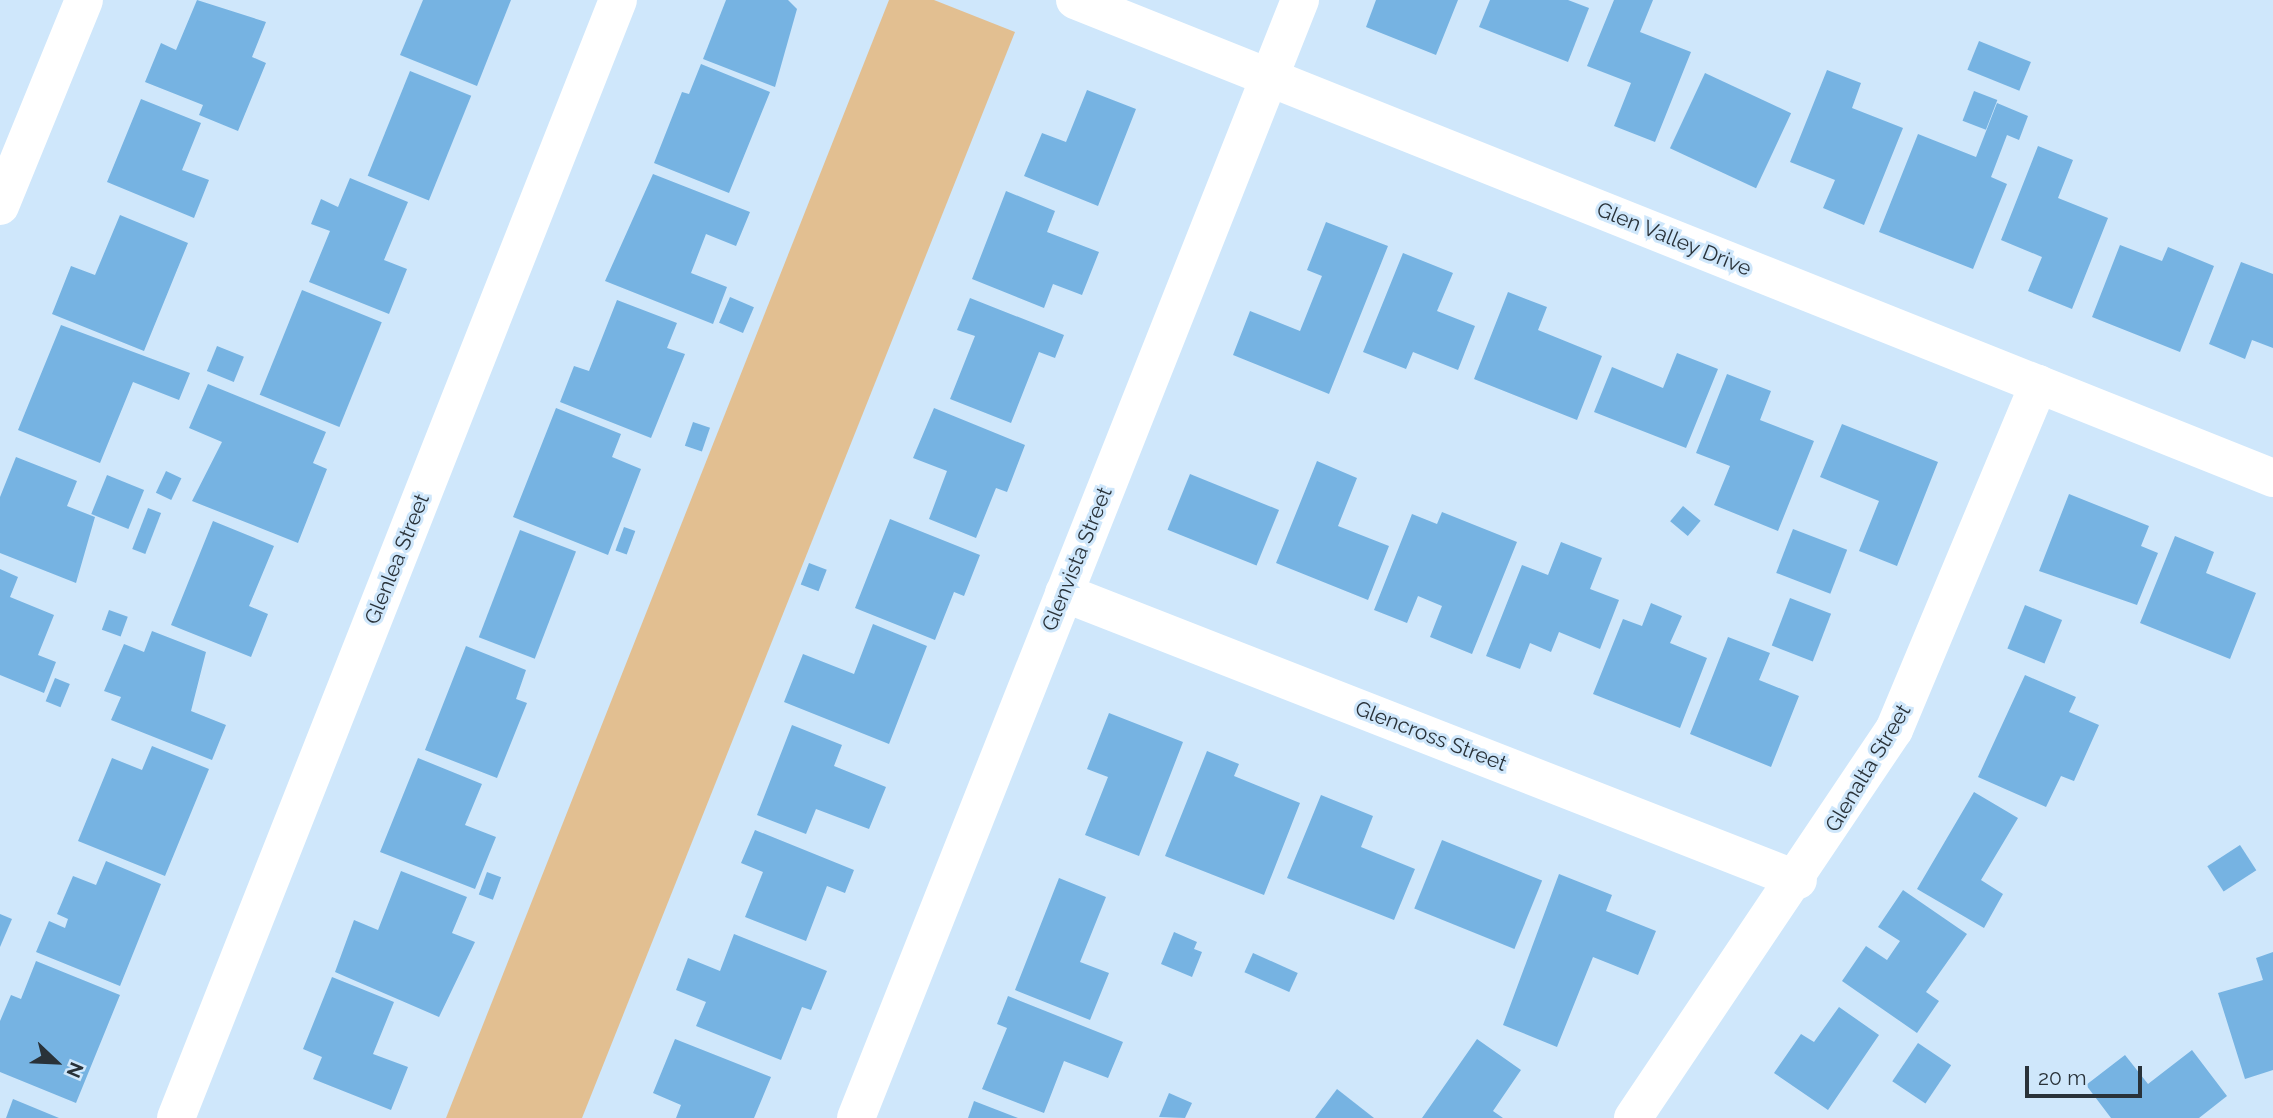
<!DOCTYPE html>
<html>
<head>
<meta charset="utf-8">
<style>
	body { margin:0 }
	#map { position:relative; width:2273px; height:1118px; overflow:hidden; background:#cfe7fb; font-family:Raleway,sans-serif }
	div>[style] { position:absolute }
	.green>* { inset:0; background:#e2bf91 }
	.building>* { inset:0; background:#76b3e2; transform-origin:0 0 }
	.minor>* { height:38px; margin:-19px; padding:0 19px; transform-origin:19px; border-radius:19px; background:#fff }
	span { translate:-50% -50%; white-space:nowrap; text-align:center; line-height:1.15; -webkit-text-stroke:6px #cfe7fb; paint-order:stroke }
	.street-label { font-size:21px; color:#293239 }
	.north { position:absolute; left:21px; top:1027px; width:70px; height:70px; -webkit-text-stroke:5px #cfe7fb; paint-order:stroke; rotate:113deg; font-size:19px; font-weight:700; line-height:28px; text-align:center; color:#293239 }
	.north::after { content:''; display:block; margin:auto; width:24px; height:32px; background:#293239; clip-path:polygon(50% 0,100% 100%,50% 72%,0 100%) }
	.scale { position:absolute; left:2025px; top:1066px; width:117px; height:32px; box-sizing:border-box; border:4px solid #293239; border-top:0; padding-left:9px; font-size:21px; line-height:24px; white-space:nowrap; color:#293239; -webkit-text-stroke:5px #cfe7fb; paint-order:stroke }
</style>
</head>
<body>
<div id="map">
	<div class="green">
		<div style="clip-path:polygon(889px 0,934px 0,1015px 32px,582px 1118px,446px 1118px)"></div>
	</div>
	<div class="building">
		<div style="clip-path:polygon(197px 0,266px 22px,252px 57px,266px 63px,238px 131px,199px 115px,203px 105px,145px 82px,161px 43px,176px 50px)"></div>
		<div style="clip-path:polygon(423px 0,511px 0,477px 86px,400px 55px)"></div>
		<div style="clip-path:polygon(726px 0,788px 0,797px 9px,775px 87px,703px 59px)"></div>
		<div style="clip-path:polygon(1376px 0,1458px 0,1436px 55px,1366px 27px)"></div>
		<div style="clip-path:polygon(1490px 0,1568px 0,1589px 8px,1568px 62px,1479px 27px)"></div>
		<div style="clip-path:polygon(1614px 0,1653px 0,1640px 32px,1691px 52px,1655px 142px,1614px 126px,1631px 83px,1587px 66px)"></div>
		<div style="left:1979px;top:41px;width:56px;height:31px;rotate:22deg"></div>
		<div style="clip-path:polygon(701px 64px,770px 92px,729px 193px,654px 163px,682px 92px,689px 94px)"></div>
		<div style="clip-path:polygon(1827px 70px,1861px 83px,1852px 108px,1903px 128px,1864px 225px,1823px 208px,1835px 180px,1790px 162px)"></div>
		<div style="left:410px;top:71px;width:66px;height:113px;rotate:22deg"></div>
		<div style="left:1705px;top:73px;width:95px;height:83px;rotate:25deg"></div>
		<div style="clip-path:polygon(1087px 90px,1136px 109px,1098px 206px,1024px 176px,1042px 133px,1066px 142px)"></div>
		<div style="left:1974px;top:91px;width:25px;height:32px;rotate:21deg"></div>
		<div style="clip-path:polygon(141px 99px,201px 123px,182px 170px,209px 180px,194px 218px,107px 182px)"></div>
		<div style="clip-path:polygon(1997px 103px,2028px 116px,2019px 140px,2007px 135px,1991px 177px,2007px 184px,1973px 269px,1879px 232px,1918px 134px,1976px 157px)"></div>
		<div style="clip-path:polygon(2038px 146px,2073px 160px,2058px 198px,2108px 218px,2072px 309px,2028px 291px,2042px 257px,2001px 240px)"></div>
		<div style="clip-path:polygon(653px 174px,750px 212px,736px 246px,706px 234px,691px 273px,727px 287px,713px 324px,605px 281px)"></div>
		<div style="clip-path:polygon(350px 178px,408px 202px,384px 260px,407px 269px,389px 314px,309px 282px,330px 231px,311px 224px,321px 199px,338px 207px)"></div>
		<div style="clip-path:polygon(1006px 191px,1055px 211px,1047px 232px,1099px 252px,1082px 295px,1053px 284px,1044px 308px,972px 279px)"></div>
		<div style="clip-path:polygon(120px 215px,188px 243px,144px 351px,52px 314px,71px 266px,95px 275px)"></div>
		<div style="clip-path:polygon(1326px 222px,1388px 246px,1329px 394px,1233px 355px,1250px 311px,1300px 331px,1322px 276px,1307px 270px)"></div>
		<div style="clip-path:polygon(2120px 245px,2162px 261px,2168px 247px,2214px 266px,2180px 352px,2092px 317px)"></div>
		<div style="clip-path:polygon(1403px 253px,1453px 273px,1437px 311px,1475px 326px,1458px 370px,1413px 352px,1406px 369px,1363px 352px)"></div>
		<div style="clip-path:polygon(2241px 262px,2273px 274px,2273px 348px,2252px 340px,2245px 359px,2209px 344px)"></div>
		<div style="left:302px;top:290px;width:86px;height:113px;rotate:22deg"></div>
		<div style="clip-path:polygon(1508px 292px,1547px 307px,1538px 330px,1602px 356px,1577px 420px,1474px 379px)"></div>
		<div style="left:730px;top:297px;width:26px;height:28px;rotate:23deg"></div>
		<div style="clip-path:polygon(970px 298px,1064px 335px,1055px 358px,1039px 352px,1011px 423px,950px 399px,975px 336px,957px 330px)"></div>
		<div style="clip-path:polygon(617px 300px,677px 323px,667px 348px,685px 354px,651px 438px,560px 402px,574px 366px,589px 371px)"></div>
		<div style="clip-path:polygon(61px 325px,190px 373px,179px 400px,133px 382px,100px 463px,18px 430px)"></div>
		<div style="left:217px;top:346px;width:29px;height:27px;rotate:22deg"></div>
		<div style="clip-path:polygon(1677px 353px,1718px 369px,1686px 448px,1594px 412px,1612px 367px,1663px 388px)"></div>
		<div style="clip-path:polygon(1727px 374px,1771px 391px,1760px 420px,1814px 441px,1778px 531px,1714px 505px,1730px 466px,1696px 453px)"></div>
		<div style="clip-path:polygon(208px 384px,326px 432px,313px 463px,327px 469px,298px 543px,192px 501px,222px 442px,189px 428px)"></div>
		<div style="clip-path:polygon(556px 408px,621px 434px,612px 457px,641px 469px,608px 555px,513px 517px)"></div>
		<div style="clip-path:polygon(934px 408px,1025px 445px,1007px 492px,996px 488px,976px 538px,929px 519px,947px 471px,913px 458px)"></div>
		<div style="left:693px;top:422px;width:18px;height:25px;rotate:19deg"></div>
		<div style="clip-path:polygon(1842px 424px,1938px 462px,1897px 566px,1859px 551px,1879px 501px,1820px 477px)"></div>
		<div style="clip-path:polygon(16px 457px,77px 481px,67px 506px,95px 517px,76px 583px,0 553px,0 497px)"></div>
		<div style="clip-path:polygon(1317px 461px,1357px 478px,1338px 526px,1389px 546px,1368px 600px,1276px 563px)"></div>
		<div style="left:166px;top:471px;width:17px;height:24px;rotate:25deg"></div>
		<div style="left:1190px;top:474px;width:96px;height:60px;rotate:22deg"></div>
		<div style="left:107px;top:475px;width:40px;height:42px;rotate:22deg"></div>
		<div style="clip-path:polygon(2069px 494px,2149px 526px,2141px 546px,2158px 553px,2137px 605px,2039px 571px)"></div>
		<div style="left:1683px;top:506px;width:23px;height:20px;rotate:40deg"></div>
		<div style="left:148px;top:508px;width:14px;height:44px;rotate:21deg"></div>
		<div style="clip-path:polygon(1442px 512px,1517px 542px,1472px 654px,1430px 637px,1442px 606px,1418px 596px,1407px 623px,1374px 610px,1412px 514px,1437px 524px)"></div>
		<div style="clip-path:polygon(890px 519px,980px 555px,964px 596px,954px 592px,935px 640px,855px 608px)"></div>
		<div style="clip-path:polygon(213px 521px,274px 546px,249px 606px,268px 614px,251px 657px,171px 625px)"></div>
		<div style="left:624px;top:527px;width:12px;height:25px;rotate:20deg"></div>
		<div style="left:1793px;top:529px;width:58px;height:47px;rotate:21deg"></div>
		<div style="left:520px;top:530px;width:60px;height:115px;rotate:21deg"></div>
		<div style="clip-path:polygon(2175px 536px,2214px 552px,2206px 573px,2256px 593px,2230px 659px,2140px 623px)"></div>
		<div style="clip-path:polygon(1561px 542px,1602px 558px,1590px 589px,1619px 600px,1600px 649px,1559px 632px,1551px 652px,1530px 643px,1520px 669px,1486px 656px,1522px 565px,1548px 575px)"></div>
		<div style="left:809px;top:563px;width:19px;height:23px;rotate:21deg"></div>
		<div style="clip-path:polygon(0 569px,18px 577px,10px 597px,54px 615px,38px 655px,56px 662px,44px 693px,0 675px)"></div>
		<div style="left:1790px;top:598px;width:44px;height:51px;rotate:21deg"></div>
		<div style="clip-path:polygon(1651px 603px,1682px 616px,1670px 643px,1707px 658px,1680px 728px,1593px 694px,1623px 619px,1642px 626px)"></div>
		<div style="left:2025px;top:605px;width:40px;height:47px;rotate:22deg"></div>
		<div style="left:109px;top:610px;width:20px;height:21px;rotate:20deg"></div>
		<div style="clip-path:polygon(873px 624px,927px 646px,889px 744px,784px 702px,803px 654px,854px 674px)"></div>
		<div style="clip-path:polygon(152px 631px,206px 652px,191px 711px,226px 725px,212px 760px,111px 720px,121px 697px,104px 691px,124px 644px,144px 652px)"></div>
		<div style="clip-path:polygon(1728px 637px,1770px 653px,1759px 680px,1799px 696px,1771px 767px,1690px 734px)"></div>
		<div style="clip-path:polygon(466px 646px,526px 670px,516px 699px,527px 703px,497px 778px,425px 750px)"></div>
		<div style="clip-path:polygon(2025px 675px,2076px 697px,2069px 712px,2099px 725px,2074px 781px,2061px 776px,2046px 807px,1978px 777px)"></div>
		<div style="left:55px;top:678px;width:16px;height:25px;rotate:22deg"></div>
		<div style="clip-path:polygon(1109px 713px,1183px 742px,1139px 856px,1085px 835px,1108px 777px,1087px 769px)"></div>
		<div style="clip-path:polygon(792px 725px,842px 745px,834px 766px,886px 787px,869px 829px,816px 809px,806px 834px,757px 815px)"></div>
		<div style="clip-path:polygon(152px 746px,209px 769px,165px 876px,78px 841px,112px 758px,142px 770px)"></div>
		<div style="clip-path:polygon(1207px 751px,1239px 764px,1234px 776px,1300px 803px,1264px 895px,1165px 856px)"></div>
		<div style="clip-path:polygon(418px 758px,482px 784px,465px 825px,496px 837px,475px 889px,380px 852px)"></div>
		<div style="clip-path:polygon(1974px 792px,2018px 818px,1981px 880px,2003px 894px,1984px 928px,1917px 889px)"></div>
		<div style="clip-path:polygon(1321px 795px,1373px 816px,1361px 847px,1415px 869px,1394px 920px,1287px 878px)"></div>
		<div style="clip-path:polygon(755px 830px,854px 870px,845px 893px,827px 886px,806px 941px,745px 917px,763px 872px,741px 863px)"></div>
		<div style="left:1442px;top:840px;width:108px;height:74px;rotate:22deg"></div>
		<div style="left:2240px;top:845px;width:30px;height:39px;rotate:57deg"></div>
		<div style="clip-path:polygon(106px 861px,161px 884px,120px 986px,36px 952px,49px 921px,65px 928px,68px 919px,57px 914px,73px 876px,96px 885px)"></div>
		<div style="clip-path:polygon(401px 871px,467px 897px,452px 933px,475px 942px,439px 1017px,335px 972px,354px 920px,378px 930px)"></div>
		<div style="left:487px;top:872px;width:15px;height:24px;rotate:20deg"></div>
		<div style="clip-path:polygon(1559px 874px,1612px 895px,1606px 911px,1656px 931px,1638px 975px,1593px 957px,1557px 1047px,1503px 1025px)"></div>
		<div style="clip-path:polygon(1059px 878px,1106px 897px,1080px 962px,1109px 973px,1090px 1020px,1015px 990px)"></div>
		<div style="clip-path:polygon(1903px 890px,1967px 934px,1926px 992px,1939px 1001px,1917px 1033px,1842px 981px,1866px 946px,1887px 960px,1900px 941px,1878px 927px)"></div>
		<div style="clip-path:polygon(0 914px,12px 919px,0 947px)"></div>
		<div style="clip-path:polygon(1174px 932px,1197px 942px,1194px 949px,1202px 952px,1192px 977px,1161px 964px)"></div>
		<div style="clip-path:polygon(734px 934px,827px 971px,811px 1010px,802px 1007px,781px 1060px,696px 1026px,706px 1002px,676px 990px,688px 958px,720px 971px)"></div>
		<div style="clip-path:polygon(2273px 952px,2273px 1070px,2245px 1079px,2218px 993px,2263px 980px,2256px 958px)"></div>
		<div style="left:1253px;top:953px;width:49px;height:21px;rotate:24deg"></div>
		<div style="clip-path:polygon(36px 961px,120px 995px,76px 1103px,0 1072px,0 1021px,11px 995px,21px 999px)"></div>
		<div style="clip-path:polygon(332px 977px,394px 1002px,373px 1054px,408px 1067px,391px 1110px,313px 1079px,322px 1057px,303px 1049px)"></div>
		<div style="clip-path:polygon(1008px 996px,1123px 1042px,1108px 1078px,1064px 1061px,1044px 1113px,982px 1089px,1007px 1028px,997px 1024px)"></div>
		<div style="clip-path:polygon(1839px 1007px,1879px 1035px,1828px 1110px,1774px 1073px,1801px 1034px,1814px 1042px)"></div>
		<div style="clip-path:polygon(675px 1039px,771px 1077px,754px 1118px,676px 1118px,681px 1105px,653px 1093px)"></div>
		<div style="clip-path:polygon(1477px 1039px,1521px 1070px,1493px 1111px,1503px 1118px,1422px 1118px)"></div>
		<div style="left:1918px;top:1043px;width:40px;height:46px;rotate:34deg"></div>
		<div style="clip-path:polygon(2192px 1050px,2227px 1096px,2199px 1118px,2111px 1118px,2086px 1085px,2125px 1055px,2148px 1084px)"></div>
		<div style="clip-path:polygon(1337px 1089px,1374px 1118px,1315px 1118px)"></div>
		<div style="clip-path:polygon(1169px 1093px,1192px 1103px,1185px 1118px,1159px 1117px)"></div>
		<div style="clip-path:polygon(13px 1099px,59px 1118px,6px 1118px)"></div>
		<div style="clip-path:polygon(974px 1101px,1018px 1118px,968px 1118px)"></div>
	</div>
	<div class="minor">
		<div style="left:1075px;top:0;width:1290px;rotate:21.75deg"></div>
		<div style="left:0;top:206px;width:222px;rotate:-67.8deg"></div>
		<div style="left:1064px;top:593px;width:788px;rotate:21.36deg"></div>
		<div style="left:176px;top:1118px;width:1202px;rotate:-68.43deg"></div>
		<div style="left:856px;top:1118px;width:1203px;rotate:-68.34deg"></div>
		<div style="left:1633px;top:1118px;width:468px;rotate:-56.1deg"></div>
		<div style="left:1894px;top:730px;width:375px;rotate:-67.3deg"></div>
	</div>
	<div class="street-label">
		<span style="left:1674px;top:239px;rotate:22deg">Glen Valley Drive</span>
		<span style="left:397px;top:559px;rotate:-68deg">Glenlea Street</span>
		<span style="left:1077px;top:559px;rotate:-68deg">Glenvista Street</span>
		<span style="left:1431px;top:736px;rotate:21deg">Glencross Street</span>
		<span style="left:1868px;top:768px;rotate:-59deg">Glenalta Street</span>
	</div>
	<div class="north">N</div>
	<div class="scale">20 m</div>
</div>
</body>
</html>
